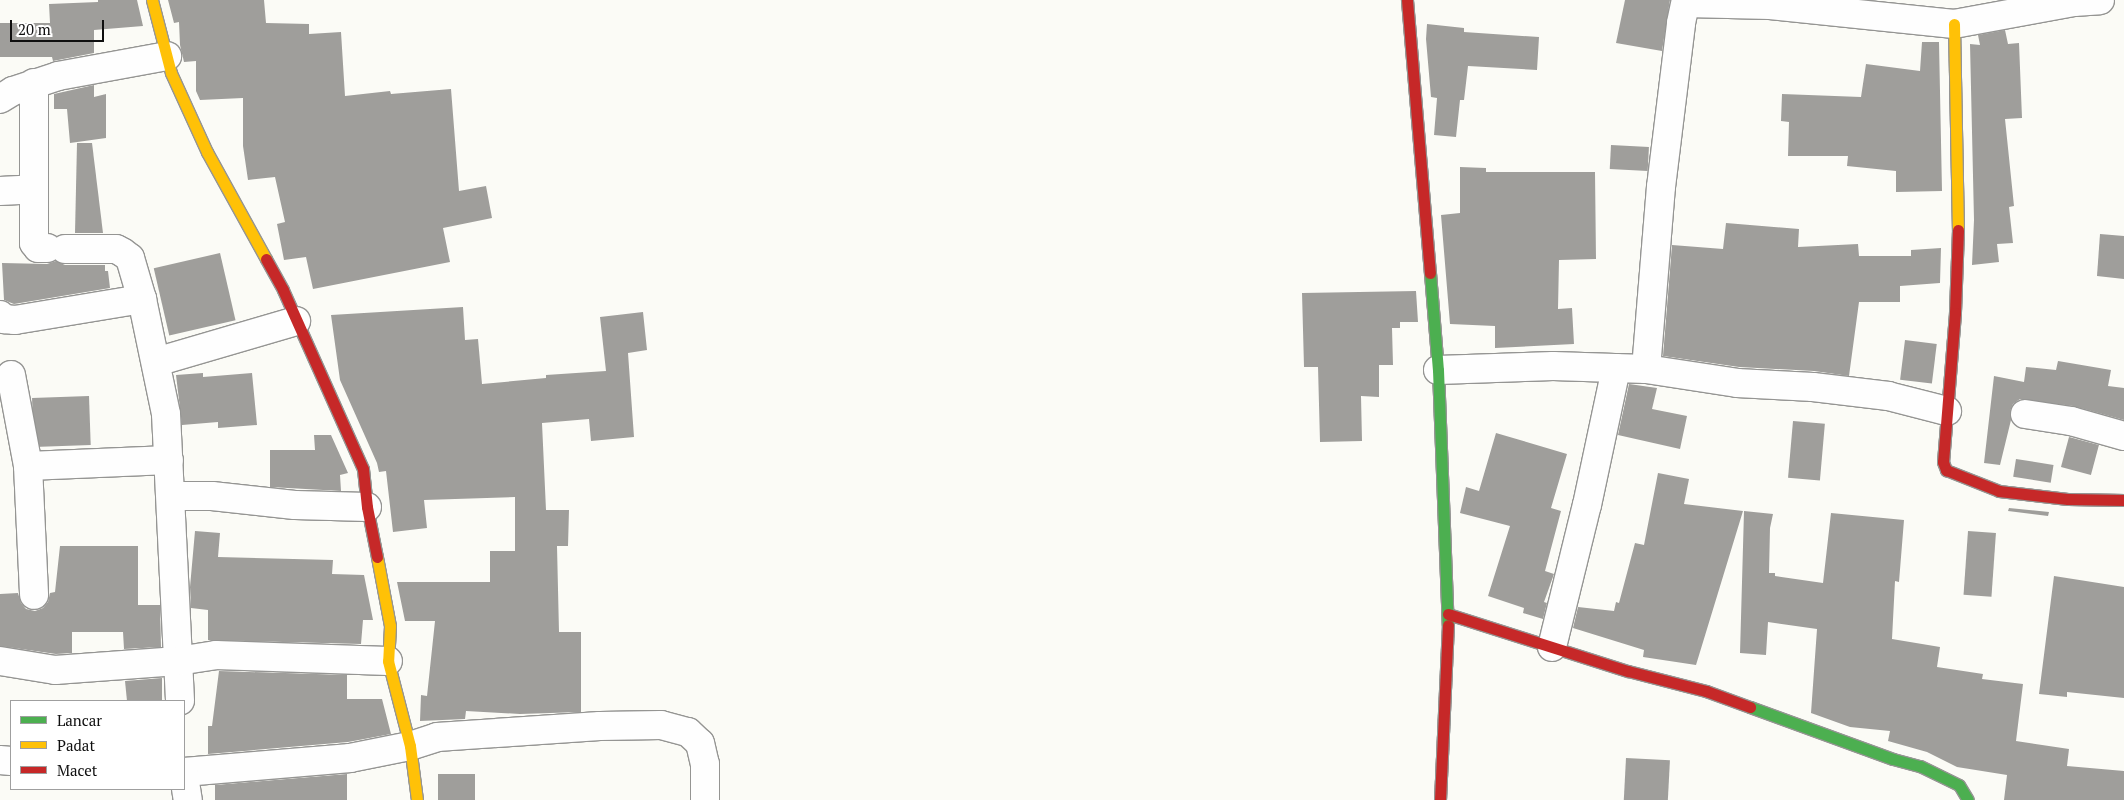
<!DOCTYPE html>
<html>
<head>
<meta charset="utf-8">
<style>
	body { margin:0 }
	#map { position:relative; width:2124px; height:800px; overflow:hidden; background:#fbfbf6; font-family:"PT Serif",serif }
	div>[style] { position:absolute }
	.building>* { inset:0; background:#9f9e9b; transform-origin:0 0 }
	.roads { filter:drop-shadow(1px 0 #959593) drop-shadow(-1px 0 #959593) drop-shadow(0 1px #959593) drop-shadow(0 -1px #959593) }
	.street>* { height:28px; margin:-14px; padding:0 14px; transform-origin:14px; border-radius:14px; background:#fefefe }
	.fast>* { height:11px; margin:-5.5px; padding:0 5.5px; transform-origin:5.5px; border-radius:5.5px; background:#4caf50 }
	.slow>* { height:11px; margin:-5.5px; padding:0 5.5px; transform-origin:5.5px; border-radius:5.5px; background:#ffc107 }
	.jam>* { height:11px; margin:-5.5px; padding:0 5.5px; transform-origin:5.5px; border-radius:5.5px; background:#c62828 }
	span { translate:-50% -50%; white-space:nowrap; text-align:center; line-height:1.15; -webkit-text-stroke:5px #fff; paint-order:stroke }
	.legend { position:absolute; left:10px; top:700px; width:175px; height:90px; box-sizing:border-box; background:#fff; border:1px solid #9f9f9f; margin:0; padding:6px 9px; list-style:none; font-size:15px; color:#0f0f0f }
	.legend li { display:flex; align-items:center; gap:10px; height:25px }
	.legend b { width:25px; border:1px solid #9f9f9f }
	.scale { position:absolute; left:10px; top:20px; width:94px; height:22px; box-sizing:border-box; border:2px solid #0f0f0f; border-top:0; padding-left:6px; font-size:15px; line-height:18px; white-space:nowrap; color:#0f0f0f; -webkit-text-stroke:4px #fff; paint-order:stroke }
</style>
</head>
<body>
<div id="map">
	<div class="building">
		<div style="clip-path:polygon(98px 0,137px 0,143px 26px,94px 30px,94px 53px,53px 61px,52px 57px,0 57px,0 23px,50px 23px,49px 4px,98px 2px)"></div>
		<div style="clip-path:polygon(168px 0,264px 0,266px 23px,309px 24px,309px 34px,341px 32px,345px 96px,390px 91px,391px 94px,451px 89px,459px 191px,486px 186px,492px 218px,443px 228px,450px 262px,313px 289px,306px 257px,284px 260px,277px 224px,285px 222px,275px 177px,248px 180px,243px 146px,243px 98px,200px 100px,196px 91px,196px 61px,184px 62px,180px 45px,179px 22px,174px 23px)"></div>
		<div style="clip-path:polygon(1625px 0,1670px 0,1662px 51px,1616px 43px)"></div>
		<div style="clip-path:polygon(1427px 24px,1464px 28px,1464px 32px,1539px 37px,1537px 70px,1468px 66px,1464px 100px,1460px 100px,1456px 137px,1434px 135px,1437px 98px,1431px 97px,1426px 39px)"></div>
		<div style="clip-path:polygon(2005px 30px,2008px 44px,2019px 43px,2022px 118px,2005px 119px,2014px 206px,2009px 207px,2013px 243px,1997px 244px,1999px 262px,1972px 265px,1974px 220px,1970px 44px,1980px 45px,1978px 35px)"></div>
		<div style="clip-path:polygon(1922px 42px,1939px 42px,1942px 191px,1896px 192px,1896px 171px,1847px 166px,1848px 156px,1788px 156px,1789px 122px,1781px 121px,1782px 94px,1861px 97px,1866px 64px,1920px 71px)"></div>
		<div style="clip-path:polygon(94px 85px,94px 97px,106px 94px,106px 138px,70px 143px,67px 109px,54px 109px,54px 94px)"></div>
		<div style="clip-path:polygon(77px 143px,92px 143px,103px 233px,75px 233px)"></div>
		<div style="left:1611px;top:145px;width:38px;height:24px;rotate:3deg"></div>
		<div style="clip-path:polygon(1460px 167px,1486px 168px,1486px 172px,1595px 172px,1596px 259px,1559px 260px,1558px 309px,1572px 308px,1574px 344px,1495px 348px,1495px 326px,1450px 324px,1441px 215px,1460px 213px)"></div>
		<div style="clip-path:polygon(1726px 223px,1799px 229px,1798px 247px,1858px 244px,1859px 256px,1911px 256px,1911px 250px,1941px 248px,1940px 283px,1900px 286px,1900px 302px,1859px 302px,1849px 376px,1814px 371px,1739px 367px,1663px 356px,1672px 245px,1723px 249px)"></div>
		<div style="clip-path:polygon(2100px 234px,2124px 236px,2124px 279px,2097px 276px)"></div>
		<div style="left:220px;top:253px;width:69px;height:68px;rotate:77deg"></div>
		<div style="clip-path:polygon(56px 261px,65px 265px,105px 265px,105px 271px,108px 271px,110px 288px,14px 304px,4px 300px,2px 263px,47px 264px)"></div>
		<div style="clip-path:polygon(1416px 291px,1418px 322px,1400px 322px,1400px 328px,1392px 328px,1393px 365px,1379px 365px,1379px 397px,1361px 396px,1362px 441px,1320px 442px,1318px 367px,1304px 367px,1302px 293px)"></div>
		<div style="clip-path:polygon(463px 307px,465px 340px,478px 339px,482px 384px,546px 378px,546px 375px,606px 371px,600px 317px,643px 312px,647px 350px,628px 353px,634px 437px,591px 441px,589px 419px,542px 423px,546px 510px,569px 510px,568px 546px,557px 546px,559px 632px,581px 632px,581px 712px,520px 714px,466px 711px,465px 719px,420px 721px,421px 695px,427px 696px,435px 621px,405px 621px,397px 582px,490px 582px,490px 551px,515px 551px,515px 497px,424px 500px,427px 528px,393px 532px,386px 471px,379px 472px,377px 463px,340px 380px,331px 315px)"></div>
		<div style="left:1905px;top:340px;width:32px;height:40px;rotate:7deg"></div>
		<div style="clip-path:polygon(2058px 361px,2111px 370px,2108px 386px,2124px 388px,2124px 420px,2073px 406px,2020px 399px,2013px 404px,2010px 411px,2011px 420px,2000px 465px,1984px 463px,1994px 376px,2024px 382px,2026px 367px,2056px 370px)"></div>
		<div style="clip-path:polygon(203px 373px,203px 377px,252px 373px,257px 425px,218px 428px,218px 422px,182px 425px,176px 375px)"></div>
		<div style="clip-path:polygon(1629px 384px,1657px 388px,1652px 409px,1687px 416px,1680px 449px,1618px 435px)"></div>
		<div style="left:89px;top:396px;width:49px;height:57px;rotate:88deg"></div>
		<div style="left:1793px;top:421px;width:32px;height:57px;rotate:5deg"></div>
		<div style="clip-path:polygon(1496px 433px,1567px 454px,1551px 508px,1561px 511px,1545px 571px,1554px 574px,1544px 602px,1547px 603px,1543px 619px,1523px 613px,1524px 608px,1488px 596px,1510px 526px,1460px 513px,1466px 487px,1479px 491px)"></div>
		<div style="clip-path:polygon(314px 435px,331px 435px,348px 473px,340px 475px,341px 491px,270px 487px,270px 450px,315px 450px)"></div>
		<div style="left:2069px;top:437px;width:31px;height:31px;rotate:15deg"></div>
		<div style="left:2016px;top:459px;width:38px;height:18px;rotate:9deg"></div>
		<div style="clip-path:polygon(1658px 473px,1689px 479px,1684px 504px,1743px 511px,1696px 665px,1643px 657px,1644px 650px,1573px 628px,1578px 607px,1614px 611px,1616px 602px,1619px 603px,1635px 543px,1644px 545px)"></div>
		<div style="clip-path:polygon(2009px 508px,2049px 512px,2048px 516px,2008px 511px)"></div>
		<div style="clip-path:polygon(1744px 511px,1773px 514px,1770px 528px,1769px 573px,1775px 573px,1775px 576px,1823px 583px,1831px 513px,1904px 520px,1899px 582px,1895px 581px,1892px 639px,1940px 647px,1937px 667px,1983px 674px,1982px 679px,2023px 684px,2016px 741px,2069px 749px,2067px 766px,2124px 771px,2124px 800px,2004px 800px,2007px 775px,1957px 767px,1927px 752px,1888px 741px,1890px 731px,1850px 727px,1811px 713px,1817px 629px,1768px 622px,1766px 655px,1740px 653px)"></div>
		<div style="clip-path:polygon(195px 531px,220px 533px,218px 557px,333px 560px,332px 574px,364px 575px,373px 620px,363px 620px,361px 644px,208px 640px,208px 610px,191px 608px,190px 587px)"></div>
		<div style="left:1968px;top:531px;width:28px;height:64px;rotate:4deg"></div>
		<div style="clip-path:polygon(60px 546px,138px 546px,138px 605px,160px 605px,161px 647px,124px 649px,123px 632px,72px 632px,72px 653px,56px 654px,0 646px,0 594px,18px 593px,21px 603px,26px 609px,35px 611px,43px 608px,48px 602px,50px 593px,55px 592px)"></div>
		<div style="clip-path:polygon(2054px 576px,2124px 587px,2124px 698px,2067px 692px,2067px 697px,2039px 694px)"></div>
		<div style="clip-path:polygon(219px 671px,347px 675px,347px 699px,382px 699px,391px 734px,348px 742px,208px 754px,208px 726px,212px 726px)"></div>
		<div style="clip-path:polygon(162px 678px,162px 701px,127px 701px,125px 681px)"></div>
		<div style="left:1626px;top:758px;width:44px;height:42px;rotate:3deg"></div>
		<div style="clip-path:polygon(347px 774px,347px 800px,215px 800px,215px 785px)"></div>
		<div style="left:438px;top:774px;width:37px;height:26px"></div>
	</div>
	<div class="roads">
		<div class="street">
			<div style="left:1686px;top:3px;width:84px;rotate:1.4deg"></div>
			<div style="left:1770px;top:5px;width:185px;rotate:5.9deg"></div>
			<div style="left:1954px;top:24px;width:122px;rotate:-10.4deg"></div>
			<div style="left:2074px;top:2px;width:26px;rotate:-4deg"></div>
			<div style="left:34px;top:83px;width:160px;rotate:90deg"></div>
			<div style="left:34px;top:243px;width:6px;rotate:51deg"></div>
			<div style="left:38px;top:248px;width:9px"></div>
			<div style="left:0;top:99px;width:15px;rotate:-32deg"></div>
			<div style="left:13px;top:91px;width:47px;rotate:-18.4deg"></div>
			<div style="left:58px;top:76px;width:111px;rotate:-10.4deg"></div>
			<div style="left:0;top:191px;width:34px;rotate:-3deg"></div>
			<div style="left:65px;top:249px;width:51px"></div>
			<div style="left:116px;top:249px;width:7px;rotate:27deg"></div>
			<div style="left:122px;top:252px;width:10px;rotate:37deg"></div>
			<div style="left:130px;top:258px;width:43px;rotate:73.7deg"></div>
			<div style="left:142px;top:299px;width:117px;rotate:78.2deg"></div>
			<div style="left:166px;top:414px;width:287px;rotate:87.2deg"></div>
			<div style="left:0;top:315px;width:6px;rotate:45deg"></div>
			<div style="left:4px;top:319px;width:11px;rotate:5deg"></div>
			<div style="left:15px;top:320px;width:129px;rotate:-9.4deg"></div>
			<div style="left:156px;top:362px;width:146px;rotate:-16.3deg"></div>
			<div style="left:1646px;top:369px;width:183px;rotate:-85.3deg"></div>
			<div style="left:1661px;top:187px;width:165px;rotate:-83deg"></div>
			<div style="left:1681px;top:23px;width:24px;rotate:-78deg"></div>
			<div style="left:1438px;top:370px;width:115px;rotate:-2deg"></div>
			<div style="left:1553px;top:366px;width:93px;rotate:1.8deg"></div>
			<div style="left:1646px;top:369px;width:92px;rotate:8.7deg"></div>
			<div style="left:1737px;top:383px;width:76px;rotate:3deg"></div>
			<div style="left:1813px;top:387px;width:76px;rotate:6.8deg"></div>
			<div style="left:1888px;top:396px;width:61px;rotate:14.3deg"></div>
			<div style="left:11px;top:375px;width:93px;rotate:79.4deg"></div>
			<div style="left:28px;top:466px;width:129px;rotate:87.3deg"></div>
			<div style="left:2025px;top:414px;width:47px;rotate:8.7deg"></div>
			<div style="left:2071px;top:421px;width:55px;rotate:15.8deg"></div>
			<div style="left:28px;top:466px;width:141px;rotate:-2.4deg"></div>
			<div style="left:171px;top:496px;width:41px"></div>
			<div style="left:212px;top:496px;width:83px;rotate:6.2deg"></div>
			<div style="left:295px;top:505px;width:72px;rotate:1.6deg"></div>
			<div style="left:1552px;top:647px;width:146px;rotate:-76.2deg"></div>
			<div style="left:1587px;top:505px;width:140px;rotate:-78deg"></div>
			<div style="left:0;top:661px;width:56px;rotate:9.3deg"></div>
			<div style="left:55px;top:670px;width:123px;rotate:-4.2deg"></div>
			<div style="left:178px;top:661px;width:38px;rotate:-9deg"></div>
			<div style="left:216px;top:655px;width:172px;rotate:2deg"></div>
			<div style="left:0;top:760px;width:11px;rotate:5deg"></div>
			<div style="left:184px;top:772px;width:167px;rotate:-4.8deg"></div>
			<div style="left:350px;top:758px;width:61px;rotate:-11.3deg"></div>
			<div style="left:410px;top:746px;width:28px;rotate:-18deg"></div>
			<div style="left:437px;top:737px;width:163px;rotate:-3.9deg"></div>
			<div style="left:600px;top:726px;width:61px;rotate:-0.9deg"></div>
			<div style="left:661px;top:725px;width:28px;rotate:15deg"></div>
			<div style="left:688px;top:732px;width:16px;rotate:43deg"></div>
			<div style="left:700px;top:743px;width:22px;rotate:77deg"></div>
			<div style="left:705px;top:764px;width:36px;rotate:90deg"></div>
			<div style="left:184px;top:776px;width:24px;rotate:81deg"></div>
		</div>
		<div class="fast">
			<div style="left:1430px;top:273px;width:97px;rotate:85.3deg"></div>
			<div style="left:1438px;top:370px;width:255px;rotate:87.8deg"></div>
			<div style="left:1750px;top:707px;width:152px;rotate:20deg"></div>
			<div style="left:1893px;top:759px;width:28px;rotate:15deg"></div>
			<div style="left:1920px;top:766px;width:43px;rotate:26deg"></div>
			<div style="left:1959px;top:785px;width:17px;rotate:59deg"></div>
		</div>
		<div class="slow">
			<div style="left:152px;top:0;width:75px;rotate:75.4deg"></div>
			<div style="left:171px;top:73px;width:87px;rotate:65.5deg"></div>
			<div style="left:207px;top:152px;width:122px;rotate:61.1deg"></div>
			<div style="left:1954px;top:24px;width:206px;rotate:88.9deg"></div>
			<div style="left:377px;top:557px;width:70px;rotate:79.3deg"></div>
			<div style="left:390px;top:626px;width:35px;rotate:93deg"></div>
			<div style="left:388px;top:661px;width:88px;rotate:75.5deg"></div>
			<div style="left:410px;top:746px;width:54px;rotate:82.6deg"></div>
		</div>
		<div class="jam">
			<div style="left:1407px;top:0;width:274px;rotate:85.2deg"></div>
			<div style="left:1958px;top:230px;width:83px;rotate:92.1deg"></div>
			<div style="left:1955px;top:313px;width:149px;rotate:94.6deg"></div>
			<div style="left:1943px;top:462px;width:9px;rotate:69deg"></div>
			<div style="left:1946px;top:470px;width:57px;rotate:21.6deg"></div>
			<div style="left:1999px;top:491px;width:69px;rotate:6.6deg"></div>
			<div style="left:2068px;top:499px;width:56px;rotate:1deg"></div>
			<div style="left:266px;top:259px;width:35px;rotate:61deg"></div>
			<div style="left:283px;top:290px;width:196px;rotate:65.9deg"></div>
			<div style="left:363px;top:469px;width:38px;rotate:84deg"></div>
			<div style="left:367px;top:507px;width:51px;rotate:78.7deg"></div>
			<div style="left:1448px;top:614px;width:189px;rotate:17.6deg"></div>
			<div style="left:1628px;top:671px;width:81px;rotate:14.4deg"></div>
			<div style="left:1706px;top:691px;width:47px;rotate:20deg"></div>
			<div style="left:1440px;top:800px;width:175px;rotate:-87.4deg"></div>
		</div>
	</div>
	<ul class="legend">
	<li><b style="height:6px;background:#4caf50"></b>Lancar</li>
	<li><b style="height:6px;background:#ffc107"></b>Padat</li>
	<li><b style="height:6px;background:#c62828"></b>Macet</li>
	</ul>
	<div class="scale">20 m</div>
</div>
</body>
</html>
